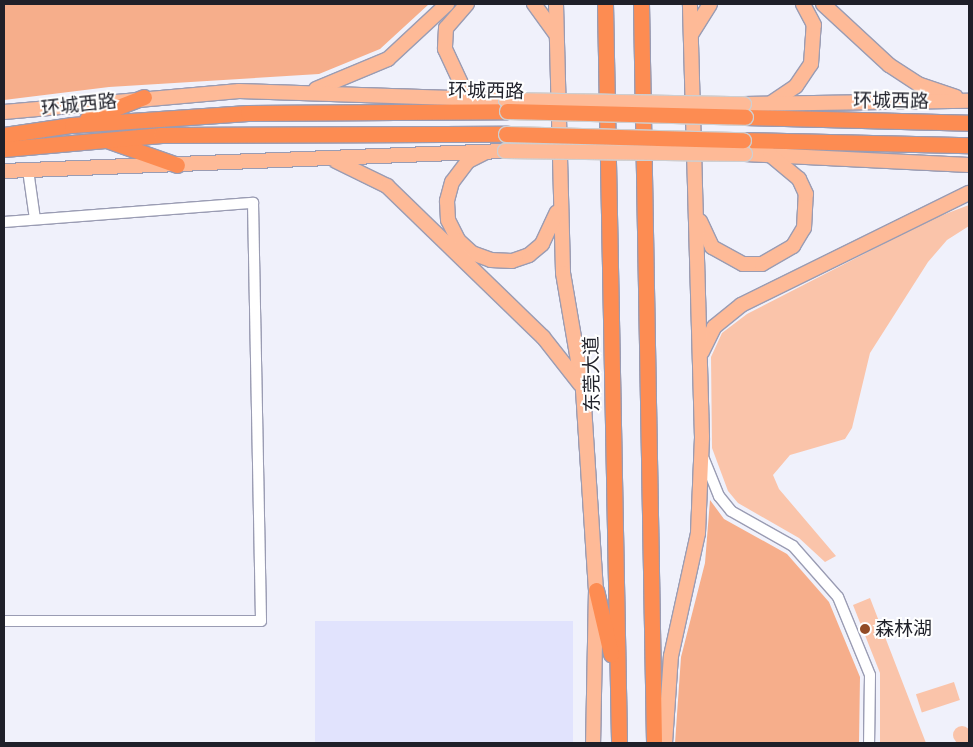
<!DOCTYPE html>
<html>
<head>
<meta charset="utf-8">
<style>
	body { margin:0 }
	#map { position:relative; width:973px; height:747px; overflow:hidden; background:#f0f1fb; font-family:Mulish,"Noto Sans SC",sans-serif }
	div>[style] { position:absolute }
	.built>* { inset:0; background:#e1e3fd; transform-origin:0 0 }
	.green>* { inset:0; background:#fac4aa; transform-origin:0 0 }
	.round { border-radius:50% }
	.forest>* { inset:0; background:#f6ae8b }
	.roads { filter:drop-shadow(1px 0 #9a9cb3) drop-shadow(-1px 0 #9a9cb3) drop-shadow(0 1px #9a9cb3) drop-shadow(0 -1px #9a9cb3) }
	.minor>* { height:10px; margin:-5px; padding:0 5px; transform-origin:5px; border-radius:5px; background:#fff }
	.major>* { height:14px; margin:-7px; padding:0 7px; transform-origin:7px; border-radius:7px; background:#feba97 }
	.highway>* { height:15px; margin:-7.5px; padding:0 7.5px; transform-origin:7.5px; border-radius:7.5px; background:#fd8c52 }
	.bridges { filter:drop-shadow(1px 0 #ceced0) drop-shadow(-1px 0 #ceced0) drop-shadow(0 1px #ceced0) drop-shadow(0 -1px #ceced0) }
	.major-bridge>* { height:14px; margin:-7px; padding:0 7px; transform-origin:7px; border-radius:7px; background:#feba97 }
	.highway-bridge>* { height:15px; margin:-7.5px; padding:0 7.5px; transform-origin:7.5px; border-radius:7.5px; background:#fd8c52 }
	.dots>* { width:14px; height:14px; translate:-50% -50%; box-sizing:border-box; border:2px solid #fff; border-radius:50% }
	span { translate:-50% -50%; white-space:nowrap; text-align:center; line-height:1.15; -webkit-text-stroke:4px #fff; paint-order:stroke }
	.street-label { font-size:19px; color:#1f2029 }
	.poi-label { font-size:19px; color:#1f2029 }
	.left { translate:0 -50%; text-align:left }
	.frame { position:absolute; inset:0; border:5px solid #1f2029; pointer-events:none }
</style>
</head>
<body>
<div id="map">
	<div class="built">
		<div style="left:315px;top:621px;width:258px;height:122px"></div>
	</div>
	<div class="green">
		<div style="clip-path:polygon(969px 205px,969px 226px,947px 240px,928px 262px,870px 353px,852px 428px,845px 439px,790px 455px,773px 475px,779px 489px,836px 556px,825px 562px,799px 538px,738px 503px,728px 491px,712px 448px,711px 357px,722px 333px,747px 314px,932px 219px)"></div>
		<div style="clip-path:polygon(870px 598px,926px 743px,880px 743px,880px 673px,853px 605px)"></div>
		<div style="left:954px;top:682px;width:19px;height:40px;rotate:72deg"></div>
		<div class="round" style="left:953px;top:726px;width:18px;height:18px"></div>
	</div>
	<div class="forest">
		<div style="clip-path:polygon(4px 4px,429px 4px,380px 49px,319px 74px,109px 87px,4px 100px)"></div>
		<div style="clip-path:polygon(710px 500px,724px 519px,787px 554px,829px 602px,860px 677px,859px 743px,675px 743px,681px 657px,705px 563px)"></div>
	</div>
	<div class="roads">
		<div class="minor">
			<div style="left:28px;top:170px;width:49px;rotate:81.9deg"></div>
			<div style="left:4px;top:222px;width:250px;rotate:-4.4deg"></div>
			<div style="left:253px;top:203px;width:418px;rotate:88.9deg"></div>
			<div style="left:261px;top:621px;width:257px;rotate:180deg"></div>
			<div style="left:704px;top:459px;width:40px;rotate:68deg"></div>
			<div style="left:719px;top:496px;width:19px;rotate:51deg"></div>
			<div style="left:731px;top:511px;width:71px;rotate:29.4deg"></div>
			<div style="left:793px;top:546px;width:68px;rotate:48.6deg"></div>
			<div style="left:838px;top:597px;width:84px;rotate:67.7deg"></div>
			<div style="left:870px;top:675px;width:68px;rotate:90.8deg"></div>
		</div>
		<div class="major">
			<div style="left:467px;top:4px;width:32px;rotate:131deg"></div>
			<div style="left:446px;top:28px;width:21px;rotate:93deg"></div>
			<div style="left:445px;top:49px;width:38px;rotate:65deg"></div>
			<div style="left:461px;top:84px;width:25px;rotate:37deg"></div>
			<div style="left:534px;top:4px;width:37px;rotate:54deg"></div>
			<div style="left:556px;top:4px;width:269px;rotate:88.5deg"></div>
			<div style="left:563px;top:273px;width:119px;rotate:80.3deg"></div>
			<div style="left:583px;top:390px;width:200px;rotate:86.3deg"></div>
			<div style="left:596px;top:590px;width:153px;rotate:91.1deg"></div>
			<div style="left:823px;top:4px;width:90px;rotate:42.7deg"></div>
			<div style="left:889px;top:65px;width:35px;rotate:33deg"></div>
			<div style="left:918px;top:84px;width:40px;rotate:18.9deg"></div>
			<div style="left:692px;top:33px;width:34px;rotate:-58deg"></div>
			<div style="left:316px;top:89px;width:78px;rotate:-22.6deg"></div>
			<div style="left:388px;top:59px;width:81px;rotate:-43deg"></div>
			<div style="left:771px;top:103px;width:30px;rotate:-34deg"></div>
			<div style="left:796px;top:86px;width:27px;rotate:-56deg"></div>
			<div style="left:811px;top:64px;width:39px;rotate:-86deg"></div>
			<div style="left:814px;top:25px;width:24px;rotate:-118deg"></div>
			<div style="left:744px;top:104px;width:225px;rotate:-0.8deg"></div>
			<div style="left:4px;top:112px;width:236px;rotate:-5.1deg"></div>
			<div style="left:239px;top:91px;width:267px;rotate:1.9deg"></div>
			<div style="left:486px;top:152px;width:20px;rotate:153deg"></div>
			<div style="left:468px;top:161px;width:26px;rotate:127deg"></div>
			<div style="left:452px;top:182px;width:20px;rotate:105deg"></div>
			<div style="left:447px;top:201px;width:19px;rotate:87deg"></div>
			<div style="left:448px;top:220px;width:22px;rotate:63deg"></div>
			<div style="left:458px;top:240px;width:19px;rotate:43deg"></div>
			<div style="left:472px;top:253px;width:20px;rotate:20deg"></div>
			<div style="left:491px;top:260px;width:21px;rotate:3deg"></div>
			<div style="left:512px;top:261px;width:18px;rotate:-19deg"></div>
			<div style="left:529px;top:255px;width:17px;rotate:-40deg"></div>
			<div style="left:542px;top:244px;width:35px;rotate:-65deg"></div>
			<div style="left:745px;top:154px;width:224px;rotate:2.8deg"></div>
			<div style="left:336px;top:161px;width:57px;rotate:26.1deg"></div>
			<div style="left:387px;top:186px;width:217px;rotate:44.1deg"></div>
			<div style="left:543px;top:337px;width:60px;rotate:51.8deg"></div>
			<div style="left:4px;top:171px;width:501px;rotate:-2.29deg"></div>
			<div style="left:700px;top:221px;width:29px;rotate:65deg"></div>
			<div style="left:712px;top:247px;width:35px;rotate:29deg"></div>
			<div style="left:743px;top:264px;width:19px"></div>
			<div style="left:762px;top:264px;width:36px;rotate:-30deg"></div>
			<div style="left:793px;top:246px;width:21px;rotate:-59deg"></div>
			<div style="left:804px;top:228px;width:34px;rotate:-87deg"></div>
			<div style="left:806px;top:194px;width:17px;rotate:-115deg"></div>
			<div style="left:799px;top:179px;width:38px;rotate:-140deg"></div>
			<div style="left:702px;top:352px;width:28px;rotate:-64deg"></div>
			<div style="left:714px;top:327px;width:35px;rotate:-39deg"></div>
			<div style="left:741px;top:305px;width:254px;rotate:-26.2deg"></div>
			<div style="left:665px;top:743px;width:87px;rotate:-86.1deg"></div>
			<div style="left:671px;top:656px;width:126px;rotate:-77.6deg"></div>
			<div style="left:698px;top:533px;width:96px;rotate:-87.6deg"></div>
			<div style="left:702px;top:437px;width:433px;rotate:-91.6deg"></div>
		</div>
		<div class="highway">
			<div style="left:605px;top:4px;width:739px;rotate:88.91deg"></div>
			<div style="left:641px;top:4px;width:739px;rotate:88.99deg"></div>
			<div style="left:745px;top:117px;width:224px;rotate:1.5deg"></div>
			<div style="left:87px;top:119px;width:61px;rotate:-21.1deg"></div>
			<div style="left:4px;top:135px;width:69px;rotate:-8.4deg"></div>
			<div style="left:72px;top:125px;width:176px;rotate:-3.9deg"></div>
			<div style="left:248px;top:113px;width:259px;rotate:-0.4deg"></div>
			<div style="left:743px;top:140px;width:226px;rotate:1.3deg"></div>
			<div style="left:109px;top:141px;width:72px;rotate:19.4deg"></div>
			<div style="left:4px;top:149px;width:158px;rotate:-5.1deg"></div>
			<div style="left:161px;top:135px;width:345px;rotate:-0.2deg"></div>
			<div style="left:596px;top:590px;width:66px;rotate:76.8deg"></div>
		</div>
	</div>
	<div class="bridges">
		<div class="major-bridge">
			<div style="left:506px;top:100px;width:238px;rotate:1deg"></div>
			<div style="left:505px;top:151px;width:240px;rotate:0.7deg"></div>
		</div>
		<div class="highway-bridge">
			<div style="left:507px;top:111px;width:238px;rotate:1.4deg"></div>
			<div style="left:506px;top:134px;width:237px;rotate:1.5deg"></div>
		</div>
	</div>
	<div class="dots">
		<div style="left:865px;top:629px;background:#924b26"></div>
	</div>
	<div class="street-label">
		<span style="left:486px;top:91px;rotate:1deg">环城西路</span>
		<span style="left:891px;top:101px;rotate:1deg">环城西路</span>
		<span style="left:79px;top:105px;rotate:-6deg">环城西路</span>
		<span style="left:592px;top:374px;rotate:-91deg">东莞大道</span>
	</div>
	<div class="poi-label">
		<span class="left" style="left:875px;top:629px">森林湖</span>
	</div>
	<div class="frame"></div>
</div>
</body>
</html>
